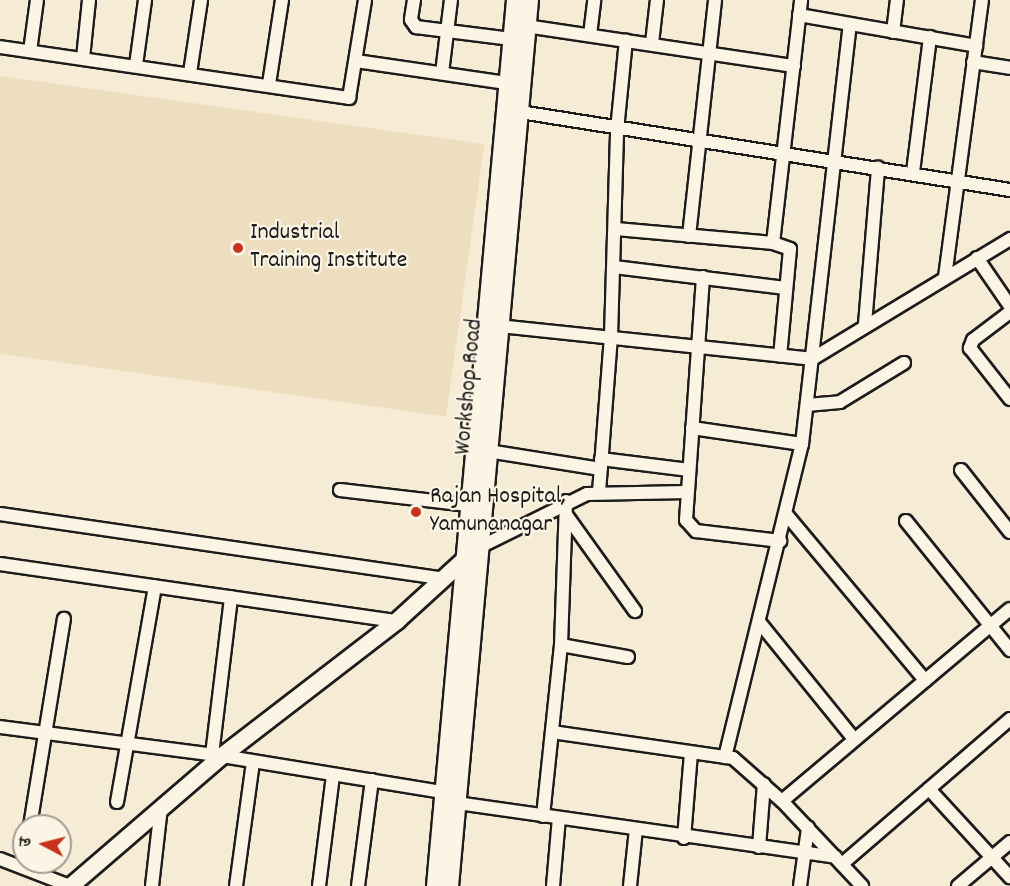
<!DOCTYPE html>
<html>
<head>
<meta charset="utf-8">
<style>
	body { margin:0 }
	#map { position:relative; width:1010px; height:886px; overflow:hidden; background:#f6ebd4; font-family:Dekko,"Playpen Sans Deva",sans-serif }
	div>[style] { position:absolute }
	.built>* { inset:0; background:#eedec0; transform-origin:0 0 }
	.roads { filter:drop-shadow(2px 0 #1c1c1c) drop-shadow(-2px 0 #1c1c1c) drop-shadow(0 2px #1c1c1c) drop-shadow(0 -2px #1c1c1c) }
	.street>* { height:12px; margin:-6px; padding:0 6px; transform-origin:6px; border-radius:6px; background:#fcf5e5 }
	.secondary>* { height:16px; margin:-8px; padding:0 8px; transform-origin:8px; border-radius:8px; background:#fcf5e5 }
	.dots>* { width:16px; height:16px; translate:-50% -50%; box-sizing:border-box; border:3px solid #fcf5e5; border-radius:50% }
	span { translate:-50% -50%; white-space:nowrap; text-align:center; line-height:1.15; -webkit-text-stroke:4.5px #fcf5e5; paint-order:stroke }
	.poi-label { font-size:24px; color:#1c1c1c }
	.left { translate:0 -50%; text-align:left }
	.street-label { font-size:24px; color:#1c1c1c }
	.north { position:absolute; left:12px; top:814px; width:60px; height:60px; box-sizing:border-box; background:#fcf5e5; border:2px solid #a29e95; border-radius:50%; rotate:277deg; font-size:16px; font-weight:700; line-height:24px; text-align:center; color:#1c1c1c }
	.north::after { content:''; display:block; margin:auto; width:21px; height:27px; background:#c8321e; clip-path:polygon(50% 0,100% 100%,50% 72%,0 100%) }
</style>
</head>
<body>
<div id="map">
	<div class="built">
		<div style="left:0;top:76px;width:489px;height:275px;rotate:8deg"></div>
	</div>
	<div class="roads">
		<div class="street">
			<div style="left:414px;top:0;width:20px;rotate:99deg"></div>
			<div style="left:411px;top:20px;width:9px;rotate:54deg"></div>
			<div style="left:416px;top:27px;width:96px;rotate:7.2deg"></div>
			<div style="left:799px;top:15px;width:180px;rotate:9.9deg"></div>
			<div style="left:519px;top:25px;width:278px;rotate:8.5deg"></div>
			<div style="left:893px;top:32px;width:32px;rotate:-83deg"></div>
			<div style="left:590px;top:35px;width:35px;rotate:-83deg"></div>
			<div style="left:652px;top:43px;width:43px;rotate:-83.4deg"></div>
			<div style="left:0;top:47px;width:353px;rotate:8.3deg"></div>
			<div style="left:349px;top:98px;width:99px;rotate:-80.7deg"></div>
			<div style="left:30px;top:51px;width:51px;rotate:-82.2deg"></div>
			<div style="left:83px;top:58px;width:58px;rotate:-84.1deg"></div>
			<div style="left:356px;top:61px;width:152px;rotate:8.3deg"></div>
			<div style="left:973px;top:62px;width:37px;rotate:9deg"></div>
			<div style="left:136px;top:65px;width:66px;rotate:-82.1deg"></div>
			<div style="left:190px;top:73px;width:74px;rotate:-81.4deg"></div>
			<div style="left:442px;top:73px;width:74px;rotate:-83deg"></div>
			<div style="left:269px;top:84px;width:85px;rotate:-81.2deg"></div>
			<div style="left:514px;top:111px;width:502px;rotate:9.05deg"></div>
			<div style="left:913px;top:172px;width:136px;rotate:-82.8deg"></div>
			<div style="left:616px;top:229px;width:158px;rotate:5.1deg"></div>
			<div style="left:773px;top:243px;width:18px;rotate:19deg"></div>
			<div style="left:790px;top:249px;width:107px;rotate:95.3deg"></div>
			<div style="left:689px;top:236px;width:237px;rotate:-83.7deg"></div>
			<div style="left:773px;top:243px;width:245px;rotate:-83.4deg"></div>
			<div style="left:977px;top:258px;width:58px;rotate:55.5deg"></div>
			<div style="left:614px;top:267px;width:173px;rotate:7deg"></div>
			<div style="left:703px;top:277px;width:244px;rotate:94deg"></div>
			<div style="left:686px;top:520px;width:15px;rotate:48deg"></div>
			<div style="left:696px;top:531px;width:85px;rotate:6.8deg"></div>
			<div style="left:945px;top:277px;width:279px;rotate:-82.4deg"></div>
			<div style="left:1010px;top:312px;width:46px;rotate:142.9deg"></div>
			<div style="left:973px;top:340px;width:9px;rotate:111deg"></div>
			<div style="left:970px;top:348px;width:65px;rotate:51.9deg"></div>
			<div style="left:865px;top:324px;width:157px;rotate:-85.2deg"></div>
			<div style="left:499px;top:326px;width:315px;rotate:6deg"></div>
			<div style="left:812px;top:359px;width:232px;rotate:-31.2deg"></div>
			<div style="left:807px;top:405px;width:33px;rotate:-5deg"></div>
			<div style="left:840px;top:402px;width:75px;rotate:-31.4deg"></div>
			<div style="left:692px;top:428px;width:111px;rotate:8.3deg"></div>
			<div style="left:488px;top:451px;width:114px;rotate:9.1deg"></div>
			<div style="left:601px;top:459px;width:89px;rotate:7.1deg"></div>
			<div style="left:961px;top:470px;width:79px;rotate:51.7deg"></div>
			<div style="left:340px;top:490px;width:129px;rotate:6.7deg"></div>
			<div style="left:599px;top:492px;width:156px;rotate:-85.6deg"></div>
			<div style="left:611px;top:336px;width:206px;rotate:-88.3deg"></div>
			<div style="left:617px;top:130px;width:90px;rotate:-84.3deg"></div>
			<div style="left:0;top:514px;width:448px;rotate:8.3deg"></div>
			<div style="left:786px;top:514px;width:217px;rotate:50.1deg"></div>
			<div style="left:567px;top:516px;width:117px;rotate:54.4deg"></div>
			<div style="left:906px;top:521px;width:166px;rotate:51.1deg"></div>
			<div style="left:480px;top:547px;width:119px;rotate:-26.4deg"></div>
			<div style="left:587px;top:494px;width:100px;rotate:-1.1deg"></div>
			<div style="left:0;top:564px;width:401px;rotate:8.2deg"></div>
			<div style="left:760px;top:623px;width:149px;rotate:51deg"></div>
			<div style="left:561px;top:645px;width:68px;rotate:10.2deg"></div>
			<div style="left:0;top:727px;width:224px;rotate:7.4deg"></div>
			<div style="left:222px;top:756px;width:224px;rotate:9.3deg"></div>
			<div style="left:552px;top:732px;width:183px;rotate:8.2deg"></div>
			<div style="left:733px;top:758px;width:65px;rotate:41.3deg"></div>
			<div style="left:782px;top:801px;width:117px;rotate:46.7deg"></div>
			<div style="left:212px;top:755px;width:159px;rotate:-83.1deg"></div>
			<div style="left:725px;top:757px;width:322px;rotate:-76.2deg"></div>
			<div style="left:802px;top:444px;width:422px;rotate:-83.5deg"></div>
			<div style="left:929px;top:789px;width:120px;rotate:47.4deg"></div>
			<div style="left:782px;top:801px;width:298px;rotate:-40.1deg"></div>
			<div style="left:117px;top:802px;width:219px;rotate:-80deg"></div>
			<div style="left:457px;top:803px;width:382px;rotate:8.1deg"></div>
			<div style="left:543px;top:816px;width:172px;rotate:-84deg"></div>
			<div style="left:561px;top:645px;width:144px;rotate:-88deg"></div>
			<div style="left:30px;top:826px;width:210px;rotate:-80.7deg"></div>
			<div style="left:684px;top:838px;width:85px;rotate:-85.3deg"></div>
			<div style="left:759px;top:847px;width:63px;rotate:-85.5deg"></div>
			<div style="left:0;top:859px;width:75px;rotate:21.1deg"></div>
			<div style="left:842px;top:864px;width:222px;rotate:-40.8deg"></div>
			<div style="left:152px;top:886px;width:80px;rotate:-83.5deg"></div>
			<div style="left:236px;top:886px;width:125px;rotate:-82.2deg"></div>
			<div style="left:319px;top:886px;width:112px;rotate:-82.8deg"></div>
			<div style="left:358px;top:886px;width:107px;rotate:-82.5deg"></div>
			<div style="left:553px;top:886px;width:68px;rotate:-85deg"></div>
			<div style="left:630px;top:886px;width:57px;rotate:-84deg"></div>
			<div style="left:800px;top:886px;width:59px;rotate:-82.1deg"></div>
			<div style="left:958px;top:886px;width:68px;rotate:-40.2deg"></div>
		</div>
		<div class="secondary">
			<div style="left:71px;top:886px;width:199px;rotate:-40.7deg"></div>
			<div style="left:222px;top:756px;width:221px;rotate:-37.6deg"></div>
			<div style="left:397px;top:621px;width:95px;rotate:-42.4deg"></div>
			<div style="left:435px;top:886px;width:890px;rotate:-84.84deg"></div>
			<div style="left:450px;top:886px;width:890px;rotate:-84.84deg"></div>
		</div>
	</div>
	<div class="dots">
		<div style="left:238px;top:248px;background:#c8321e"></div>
		<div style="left:416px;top:512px;background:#c8321e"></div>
	</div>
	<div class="poi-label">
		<span class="left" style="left:250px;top:248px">Industrial<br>Training Institute</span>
		<span class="left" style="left:430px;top:512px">Rajan Hospital,<br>Yamunanagar</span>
	</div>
	<div class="street-label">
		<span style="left:470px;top:387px;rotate:-85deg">Workshop Road</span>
	</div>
	<div class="north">उ</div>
</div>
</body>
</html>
